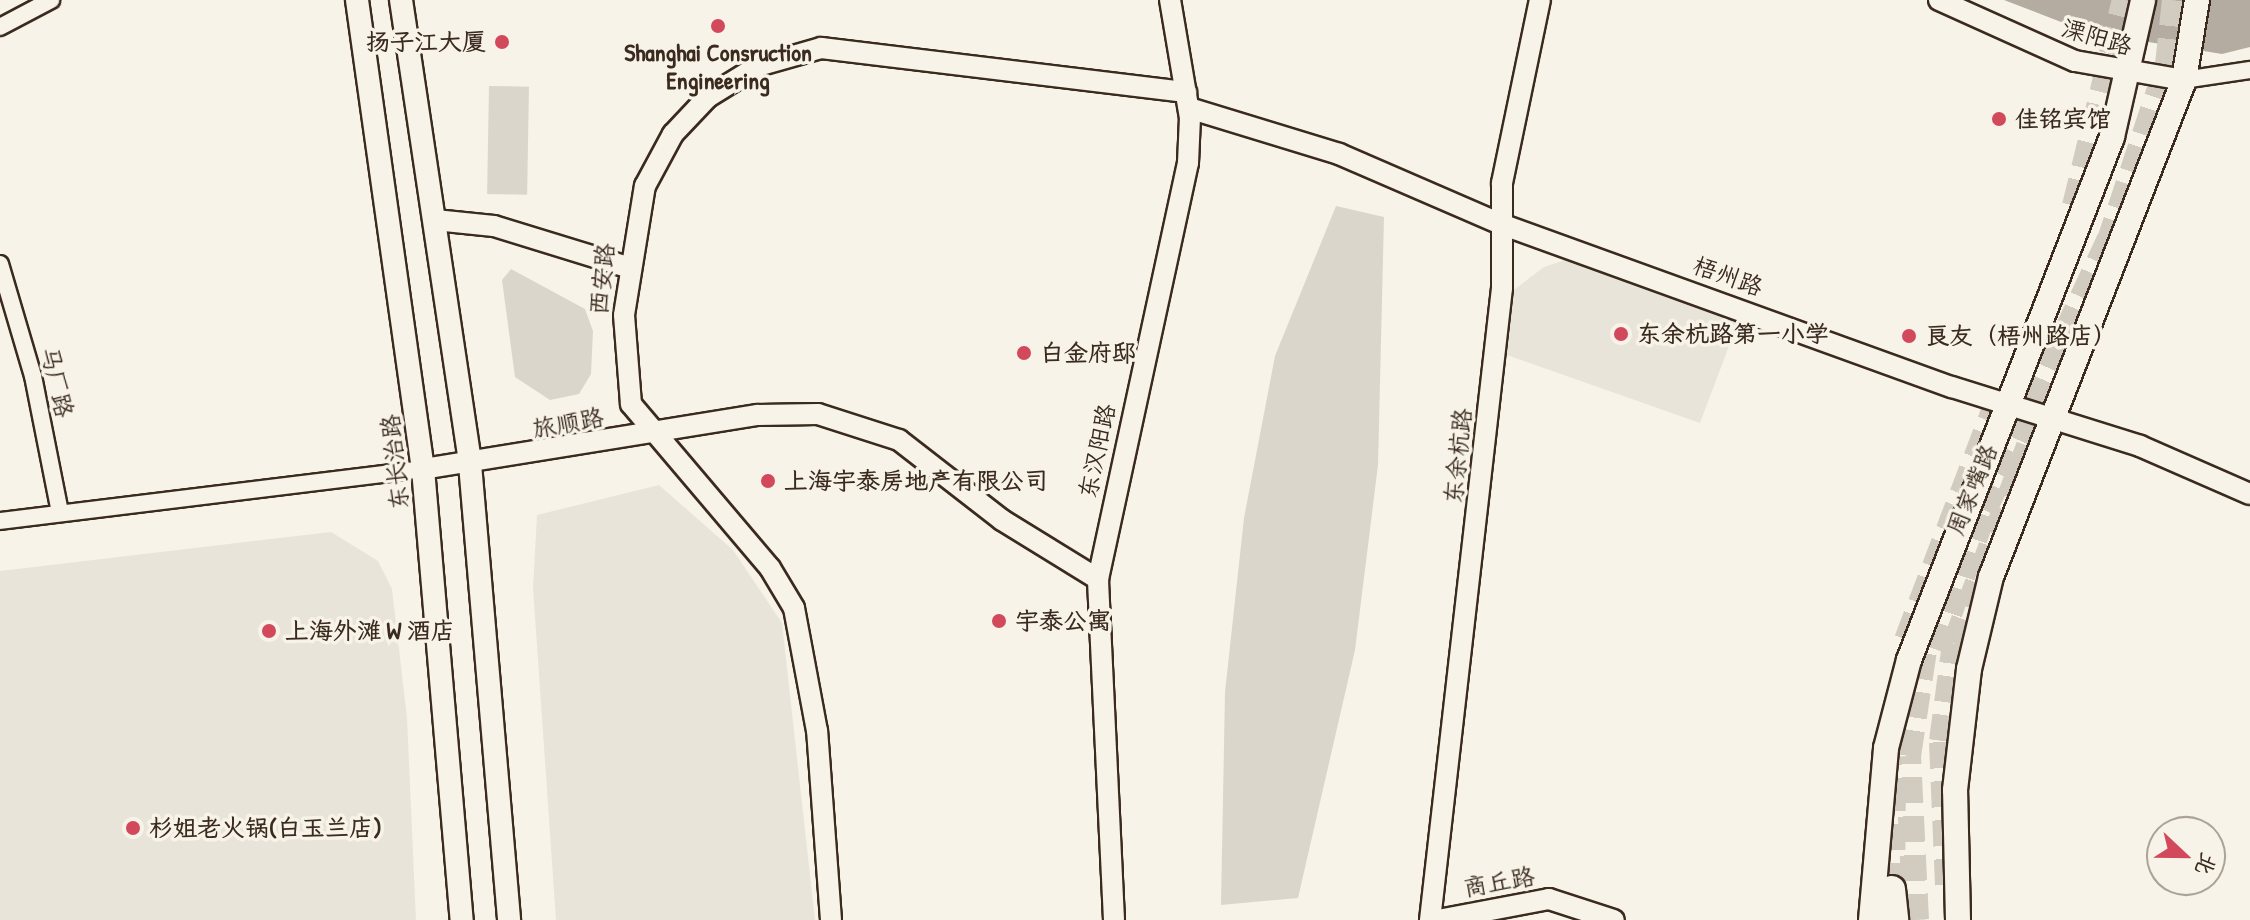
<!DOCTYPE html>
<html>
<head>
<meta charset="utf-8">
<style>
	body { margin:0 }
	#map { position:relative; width:2250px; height:920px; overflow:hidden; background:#f7f3e8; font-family:"Patrick Hand","LXGW WenKai TC",sans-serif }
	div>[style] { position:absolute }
	.built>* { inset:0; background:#e9e4d9 }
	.green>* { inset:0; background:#dbd6cb; transform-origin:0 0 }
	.water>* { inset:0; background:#b4aca0 }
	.trunk-tunnel>* { height:26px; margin-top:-13px; transform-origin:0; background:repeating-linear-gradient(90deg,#d1cbc0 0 26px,transparent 0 39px) }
	.roads { filter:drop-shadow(2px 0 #3b2a1e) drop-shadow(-2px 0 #3b2a1e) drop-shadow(0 2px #3b2a1e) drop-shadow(0 -2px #3b2a1e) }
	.minor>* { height:16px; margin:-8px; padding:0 8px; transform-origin:8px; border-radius:8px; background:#f7f3e8 }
	.tertiary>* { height:20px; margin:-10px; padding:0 10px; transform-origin:10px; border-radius:10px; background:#f7f3e8 }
	.secondary>* { height:22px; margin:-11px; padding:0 11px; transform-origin:11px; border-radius:11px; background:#f7f3e8 }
	.primary>* { height:24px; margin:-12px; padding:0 12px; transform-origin:12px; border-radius:12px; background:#f7f3e8 }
	.trunk>* { height:26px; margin:-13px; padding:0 13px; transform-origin:13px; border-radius:13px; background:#f7f3e8 }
	.dots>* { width:22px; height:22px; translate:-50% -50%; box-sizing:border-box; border:4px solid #f7f3e8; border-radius:50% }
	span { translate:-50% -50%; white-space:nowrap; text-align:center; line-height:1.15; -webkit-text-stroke:7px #f7f3e8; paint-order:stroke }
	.street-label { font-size:24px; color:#3b2a1e }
	.poi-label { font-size:24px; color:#3b2a1e; font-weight:700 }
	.right { translate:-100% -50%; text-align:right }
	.left { translate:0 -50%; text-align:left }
	.north { position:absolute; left:2146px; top:816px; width:80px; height:80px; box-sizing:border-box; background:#f7f3e8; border:2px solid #aca397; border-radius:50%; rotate:112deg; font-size:22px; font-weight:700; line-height:32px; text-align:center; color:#3b2a1e }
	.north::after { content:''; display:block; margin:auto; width:28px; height:36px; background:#d1495b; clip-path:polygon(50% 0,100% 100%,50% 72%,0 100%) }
</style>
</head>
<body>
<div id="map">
	<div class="built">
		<div style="clip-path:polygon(1577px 256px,1741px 314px,1700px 423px,1507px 355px,1514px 290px,1544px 267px)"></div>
		<div style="clip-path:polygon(659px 485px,733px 550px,782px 623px,815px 920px,556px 920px,533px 588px,537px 515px)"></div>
		<div style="clip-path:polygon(331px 532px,378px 561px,392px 589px,407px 718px,416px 920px,0 920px,0 571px)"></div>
	</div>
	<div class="green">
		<div style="left:489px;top:86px;width:40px;height:108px;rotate:1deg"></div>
		<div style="clip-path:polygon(1336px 206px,1384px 217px,1378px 465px,1355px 650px,1298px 898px,1221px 905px,1225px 692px,1244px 518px,1275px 356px)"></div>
		<div style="clip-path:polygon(511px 269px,585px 309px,593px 331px,591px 374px,579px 394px,550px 400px,515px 377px,502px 280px)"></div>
	</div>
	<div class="water">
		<div style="clip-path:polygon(2004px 0,2250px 0,2250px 47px,2222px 54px,2087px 32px)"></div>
	</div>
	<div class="trunk-tunnel">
		<div style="left:2075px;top:206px;width:212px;rotate:-76.4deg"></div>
		<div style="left:2108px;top:246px;width:191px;rotate:-71.7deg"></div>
		<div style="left:2168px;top:65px;width:65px;rotate:-83.9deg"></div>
		<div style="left:1907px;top:640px;width:257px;rotate:-69.2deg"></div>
		<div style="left:1937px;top:650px;width:148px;rotate:-71.4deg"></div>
		<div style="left:1984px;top:510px;width:306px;rotate:-65.1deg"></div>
		<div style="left:1948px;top:885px;width:144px;rotate:-92.4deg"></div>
		<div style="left:1942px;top:741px;width:98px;rotate:-82.4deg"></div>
		<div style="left:1955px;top:644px;width:211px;rotate:-69.5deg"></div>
		<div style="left:1892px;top:889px;width:111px;rotate:-89.5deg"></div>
		<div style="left:1916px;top:920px;width:164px;rotate:-92.8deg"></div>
		<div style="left:1908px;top:756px;width:134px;rotate:-81.4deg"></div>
	</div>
	<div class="roads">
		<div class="minor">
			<div style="left:0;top:27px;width:58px;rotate:-27.9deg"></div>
			<div style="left:2184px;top:80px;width:67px;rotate:-8.6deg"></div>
			<div style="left:0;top:264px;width:117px;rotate:73.6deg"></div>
			<div style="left:33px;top:376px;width:139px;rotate:78.8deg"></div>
			<div style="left:0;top:521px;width:426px;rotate:-7deg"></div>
		</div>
		<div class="tertiary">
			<div style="left:1939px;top:0;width:149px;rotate:24.2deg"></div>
			<div style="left:2075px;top:61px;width:111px;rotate:9.9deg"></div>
			<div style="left:1189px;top:108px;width:157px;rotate:17deg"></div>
			<div style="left:1339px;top:154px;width:176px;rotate:23.4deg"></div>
			<div style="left:1501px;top:224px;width:480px;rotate:19.9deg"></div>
			<div style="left:1952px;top:387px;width:197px;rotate:17.4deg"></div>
			<div style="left:2140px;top:446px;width:120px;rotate:23.6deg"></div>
			<div style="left:435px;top:220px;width:59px;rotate:5.8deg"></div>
			<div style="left:494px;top:226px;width:139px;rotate:17.1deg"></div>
			<div style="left:423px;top:469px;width:339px;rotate:-9.2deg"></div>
			<div style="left:758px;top:415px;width:60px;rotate:-1deg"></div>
			<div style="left:818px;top:414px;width:85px;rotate:17.8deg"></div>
			<div style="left:899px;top:440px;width:130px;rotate:37.8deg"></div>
			<div style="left:1002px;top:520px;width:113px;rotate:31.6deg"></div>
			<div style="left:831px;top:920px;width:190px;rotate:-94.2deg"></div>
			<div style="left:817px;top:731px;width:125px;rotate:-100.6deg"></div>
			<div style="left:794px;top:608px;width:47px;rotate:-121deg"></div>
			<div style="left:770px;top:568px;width:215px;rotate:-130.3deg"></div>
			<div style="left:631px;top:404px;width:89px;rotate:-94.5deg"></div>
			<div style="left:624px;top:315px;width:131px;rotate:-80.8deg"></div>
			<div style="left:645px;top:186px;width:59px;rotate:-61.7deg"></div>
			<div style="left:673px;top:134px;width:51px;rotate:-46.6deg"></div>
			<div style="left:708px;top:97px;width:59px;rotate:-31.8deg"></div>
			<div style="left:758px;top:66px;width:66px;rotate:-15.9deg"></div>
			<div style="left:821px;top:48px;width:368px;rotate:6.9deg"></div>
			<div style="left:1114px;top:920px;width:341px;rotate:-92.7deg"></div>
			<div style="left:1098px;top:579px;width:426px;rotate:-77.8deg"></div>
			<div style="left:1188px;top:163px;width:45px;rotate:-87.5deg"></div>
			<div style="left:1190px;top:118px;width:120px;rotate:-99.6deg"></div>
			<div style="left:1430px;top:920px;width:636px;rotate:-83.5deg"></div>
			<div style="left:1502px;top:288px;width:105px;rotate:-90deg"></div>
			<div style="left:1502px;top:183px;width:187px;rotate:-78.3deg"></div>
			<div style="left:1438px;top:920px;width:113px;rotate:-10.7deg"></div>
			<div style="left:1549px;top:899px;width:68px;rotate:17.9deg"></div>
		</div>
		<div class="secondary">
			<div style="left:357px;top:0;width:474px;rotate:82deg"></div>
			<div style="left:423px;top:469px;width:453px;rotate:85.1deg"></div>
			<div style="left:401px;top:0;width:469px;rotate:81.5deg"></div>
			<div style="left:470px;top:464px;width:458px;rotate:85.1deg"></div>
		</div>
		<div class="primary">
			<div style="left:1871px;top:920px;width:173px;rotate:-85deg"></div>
			<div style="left:1886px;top:748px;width:91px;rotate:-75.4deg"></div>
			<div style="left:1909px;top:660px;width:561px;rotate:-68.79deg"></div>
			<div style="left:2112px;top:137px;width:140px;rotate:-77.2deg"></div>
			<div style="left:1958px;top:920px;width:130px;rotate:-91.3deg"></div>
			<div style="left:1955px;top:790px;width:122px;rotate:-83.4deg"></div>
			<div style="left:1969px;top:669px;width:95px;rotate:-76.6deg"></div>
			<div style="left:1991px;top:577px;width:533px;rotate:-68.78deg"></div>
			<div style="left:2184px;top:80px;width:81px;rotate:-80.8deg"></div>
		</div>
		<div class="trunk">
			<div style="left:1892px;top:889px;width:31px;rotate:84deg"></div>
		</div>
	</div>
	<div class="dots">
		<div style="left:718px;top:26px;background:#d1495b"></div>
		<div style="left:502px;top:42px;background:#d1495b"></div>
		<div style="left:1999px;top:119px;background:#d1495b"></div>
		<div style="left:1621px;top:334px;background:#d1495b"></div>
		<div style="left:1909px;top:336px;background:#d1495b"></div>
		<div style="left:1024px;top:353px;background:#d1495b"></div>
		<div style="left:768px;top:481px;background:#d1495b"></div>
		<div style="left:999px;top:621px;background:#d1495b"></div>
		<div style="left:269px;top:631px;background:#d1495b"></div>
		<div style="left:133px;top:828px;background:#d1495b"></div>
	</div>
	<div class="street-label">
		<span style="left:2097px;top:37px;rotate:16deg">溧阳路</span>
		<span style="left:1728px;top:276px;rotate:20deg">梧州路</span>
		<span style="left:602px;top:279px;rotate:-84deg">西安路</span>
		<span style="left:57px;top:382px;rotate:77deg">马厂路</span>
		<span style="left:568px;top:423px;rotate:-10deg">旅顺路</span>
		<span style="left:1097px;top:451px;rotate:-78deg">东汉阳路</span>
		<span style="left:1458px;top:456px;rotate:-84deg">东余杭路</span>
		<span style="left:395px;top:462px;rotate:-96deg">东长治路</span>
		<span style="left:1972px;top:490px;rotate:-68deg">周家嘴路</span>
		<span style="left:1499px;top:882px;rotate:-10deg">商丘路</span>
	</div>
	<div class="poi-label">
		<span class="right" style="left:486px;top:42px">扬子江大厦</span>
		<span style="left:718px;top:67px">Shanghai Consruction<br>Engineering</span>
		<span class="left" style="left:2015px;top:119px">佳铭宾馆</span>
		<span class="left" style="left:1637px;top:334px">东余杭路第一小学</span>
		<span class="left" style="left:1925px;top:336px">良友（梧州路店）</span>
		<span class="left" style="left:1040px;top:353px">白金府邸</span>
		<span class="left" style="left:784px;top:481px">上海宇泰房地产有限公司</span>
		<span class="left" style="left:1015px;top:621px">宇泰公寓</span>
		<span class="left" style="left:285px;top:631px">上海外滩 W 酒店</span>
		<span class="left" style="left:149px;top:828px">杉姐老火锅(白玉兰店)</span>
	</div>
	<div class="north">北</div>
</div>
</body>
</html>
